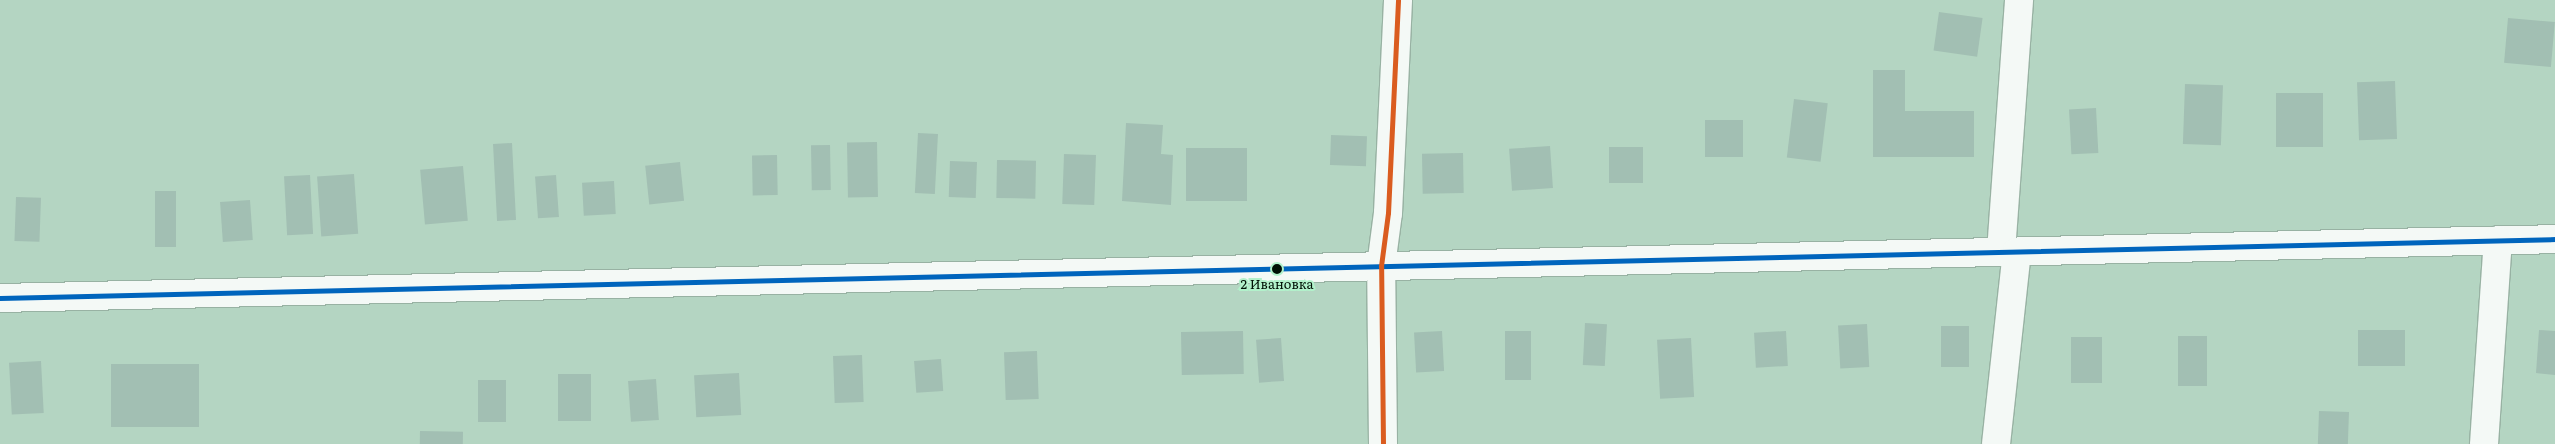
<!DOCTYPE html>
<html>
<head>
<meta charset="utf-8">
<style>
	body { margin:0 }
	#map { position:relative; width:2555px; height:444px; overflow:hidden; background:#b4d5c2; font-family:Literata,serif }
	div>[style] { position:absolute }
	.building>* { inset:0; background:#a2bfb3; transform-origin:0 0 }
	.roads { filter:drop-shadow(1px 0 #98b2a3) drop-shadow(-1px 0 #98b2a3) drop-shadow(0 1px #98b2a3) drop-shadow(0 -1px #98b2a3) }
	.minor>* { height:28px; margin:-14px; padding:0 14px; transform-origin:14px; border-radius:14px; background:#f4f9f6 }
	.bus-1>* { height:5px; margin:-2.5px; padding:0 2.5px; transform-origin:2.5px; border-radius:2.5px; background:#0065bd }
	.bus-2>* { height:5px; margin:-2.5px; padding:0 2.5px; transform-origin:2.5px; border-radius:2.5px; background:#da5c1f }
	.dots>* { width:14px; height:14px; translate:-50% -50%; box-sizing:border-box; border:2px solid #b2f1cb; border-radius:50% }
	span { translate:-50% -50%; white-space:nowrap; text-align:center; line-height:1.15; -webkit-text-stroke:4px #b2f1cb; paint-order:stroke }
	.bus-label { font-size:13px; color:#001005 }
</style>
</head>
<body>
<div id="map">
	<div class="building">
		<div style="left:1939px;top:12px;width:44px;height:39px;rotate:8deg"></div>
		<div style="left:2508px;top:18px;width:47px;height:45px;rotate:5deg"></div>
		<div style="clip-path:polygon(1873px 70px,1905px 70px,1905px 111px,1974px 111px,1974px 157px,1873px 157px)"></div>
		<div style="left:2395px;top:81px;width:58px;height:38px;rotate:88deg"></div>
		<div style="left:2185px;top:84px;width:38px;height:60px;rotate:2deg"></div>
		<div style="left:2276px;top:93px;width:47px;height:54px"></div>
		<div style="left:1794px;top:99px;width:34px;height:59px;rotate:7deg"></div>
		<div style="left:2096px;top:108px;width:45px;height:27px;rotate:87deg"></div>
		<div style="left:1705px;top:120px;width:38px;height:37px"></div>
		<div style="clip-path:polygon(1126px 123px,1163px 125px,1161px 154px,1173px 155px,1171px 205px,1122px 201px)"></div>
		<div style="left:918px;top:133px;width:20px;height:60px;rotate:3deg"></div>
		<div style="left:1331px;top:135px;width:36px;height:30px;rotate:2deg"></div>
		<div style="left:877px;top:142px;width:55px;height:30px;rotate:89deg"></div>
		<div style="left:512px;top:143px;width:77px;height:19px;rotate:87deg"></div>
		<div style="left:830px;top:145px;width:45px;height:19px;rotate:89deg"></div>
		<div style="left:1550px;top:146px;width:42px;height:41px;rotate:86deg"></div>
		<div style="left:1609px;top:147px;width:34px;height:36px"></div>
		<div style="left:1186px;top:148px;width:61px;height:53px"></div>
		<div style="left:1463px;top:153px;width:40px;height:41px;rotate:89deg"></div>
		<div style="left:1064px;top:154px;width:32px;height:50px;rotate:2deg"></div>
		<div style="left:777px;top:155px;width:40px;height:25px;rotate:89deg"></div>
		<div style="left:997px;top:160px;width:39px;height:38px;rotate:1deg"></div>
		<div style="left:950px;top:161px;width:27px;height:36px;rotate:2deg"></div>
		<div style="left:680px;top:162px;width:39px;height:35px;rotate:84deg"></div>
		<div style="left:463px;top:166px;width:55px;height:43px;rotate:85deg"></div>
		<div style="left:354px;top:174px;width:60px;height:37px;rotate:86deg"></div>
		<div style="left:310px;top:175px;width:59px;height:26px;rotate:87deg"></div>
		<div style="left:556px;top:175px;width:42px;height:21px;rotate:86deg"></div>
		<div style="left:614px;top:181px;width:33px;height:32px;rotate:87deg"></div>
		<div style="left:155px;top:191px;width:21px;height:56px"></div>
		<div style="left:16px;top:197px;width:25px;height:44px;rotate:2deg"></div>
		<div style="left:250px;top:200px;width:40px;height:30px;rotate:86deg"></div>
		<div style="left:1585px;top:323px;width:22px;height:42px;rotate:3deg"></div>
		<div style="left:1867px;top:324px;width:43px;height:29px;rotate:87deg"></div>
		<div style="left:1941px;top:326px;width:28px;height:41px"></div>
		<div style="left:2358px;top:330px;width:47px;height:36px"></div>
		<div style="clip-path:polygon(2539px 330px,2555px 331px,2555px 375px,2536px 373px)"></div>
		<div style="left:1243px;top:331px;width:43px;height:62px;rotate:89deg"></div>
		<div style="left:1442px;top:331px;width:40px;height:28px;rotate:87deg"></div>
		<div style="left:1505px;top:331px;width:26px;height:49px"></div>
		<div style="left:1786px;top:331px;width:35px;height:32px;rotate:87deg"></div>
		<div style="left:2178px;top:336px;width:29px;height:50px"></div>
		<div style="left:2071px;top:337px;width:31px;height:46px"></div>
		<div style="left:1281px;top:338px;width:43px;height:25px;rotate:86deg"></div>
		<div style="left:1691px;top:338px;width:59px;height:34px;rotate:87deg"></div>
		<div style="left:1037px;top:351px;width:48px;height:33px;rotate:88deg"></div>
		<div style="left:862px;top:355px;width:47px;height:29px;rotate:88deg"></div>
		<div style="left:941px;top:359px;width:32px;height:27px;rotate:86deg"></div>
		<div style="left:41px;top:361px;width:52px;height:32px;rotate:87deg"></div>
		<div style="left:111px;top:364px;width:88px;height:63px"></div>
		<div style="left:739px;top:373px;width:42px;height:45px;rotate:87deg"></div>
		<div style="left:558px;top:374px;width:33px;height:47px"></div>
		<div style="left:656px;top:379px;width:41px;height:28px;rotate:86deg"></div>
		<div style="left:478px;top:380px;width:28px;height:42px"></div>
		<div style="left:2319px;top:411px;width:30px;height:33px;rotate:2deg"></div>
		<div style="left:420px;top:431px;width:43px;height:13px;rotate:1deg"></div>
	</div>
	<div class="roads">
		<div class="minor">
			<div style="left:2001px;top:252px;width:253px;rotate:-85.9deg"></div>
			<div style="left:0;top:298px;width:2556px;rotate:-1.32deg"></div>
			<div style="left:1383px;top:444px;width:178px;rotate:-90.6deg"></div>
			<div style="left:1381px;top:266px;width:53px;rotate:-82.5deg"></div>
			<div style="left:1388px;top:213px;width:213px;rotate:-87.3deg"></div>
			<div style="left:1996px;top:444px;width:193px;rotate:-83.8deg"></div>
			<div style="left:2484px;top:444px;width:204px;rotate:-86.1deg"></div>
		</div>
	</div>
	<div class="bus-1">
		<div style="left:0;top:298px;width:2556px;rotate:-1.32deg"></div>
	</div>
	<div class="bus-2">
		<div style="left:1383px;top:444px;width:178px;rotate:-90.6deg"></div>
		<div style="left:1381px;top:266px;width:53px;rotate:-82.5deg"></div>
		<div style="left:1388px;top:213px;width:213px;rotate:-87.3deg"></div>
	</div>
	<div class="dots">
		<div style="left:1277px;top:269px;background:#001005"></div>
	</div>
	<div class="bus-label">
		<span style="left:1277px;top:284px">2 Ивановка</span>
	</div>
</div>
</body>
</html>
